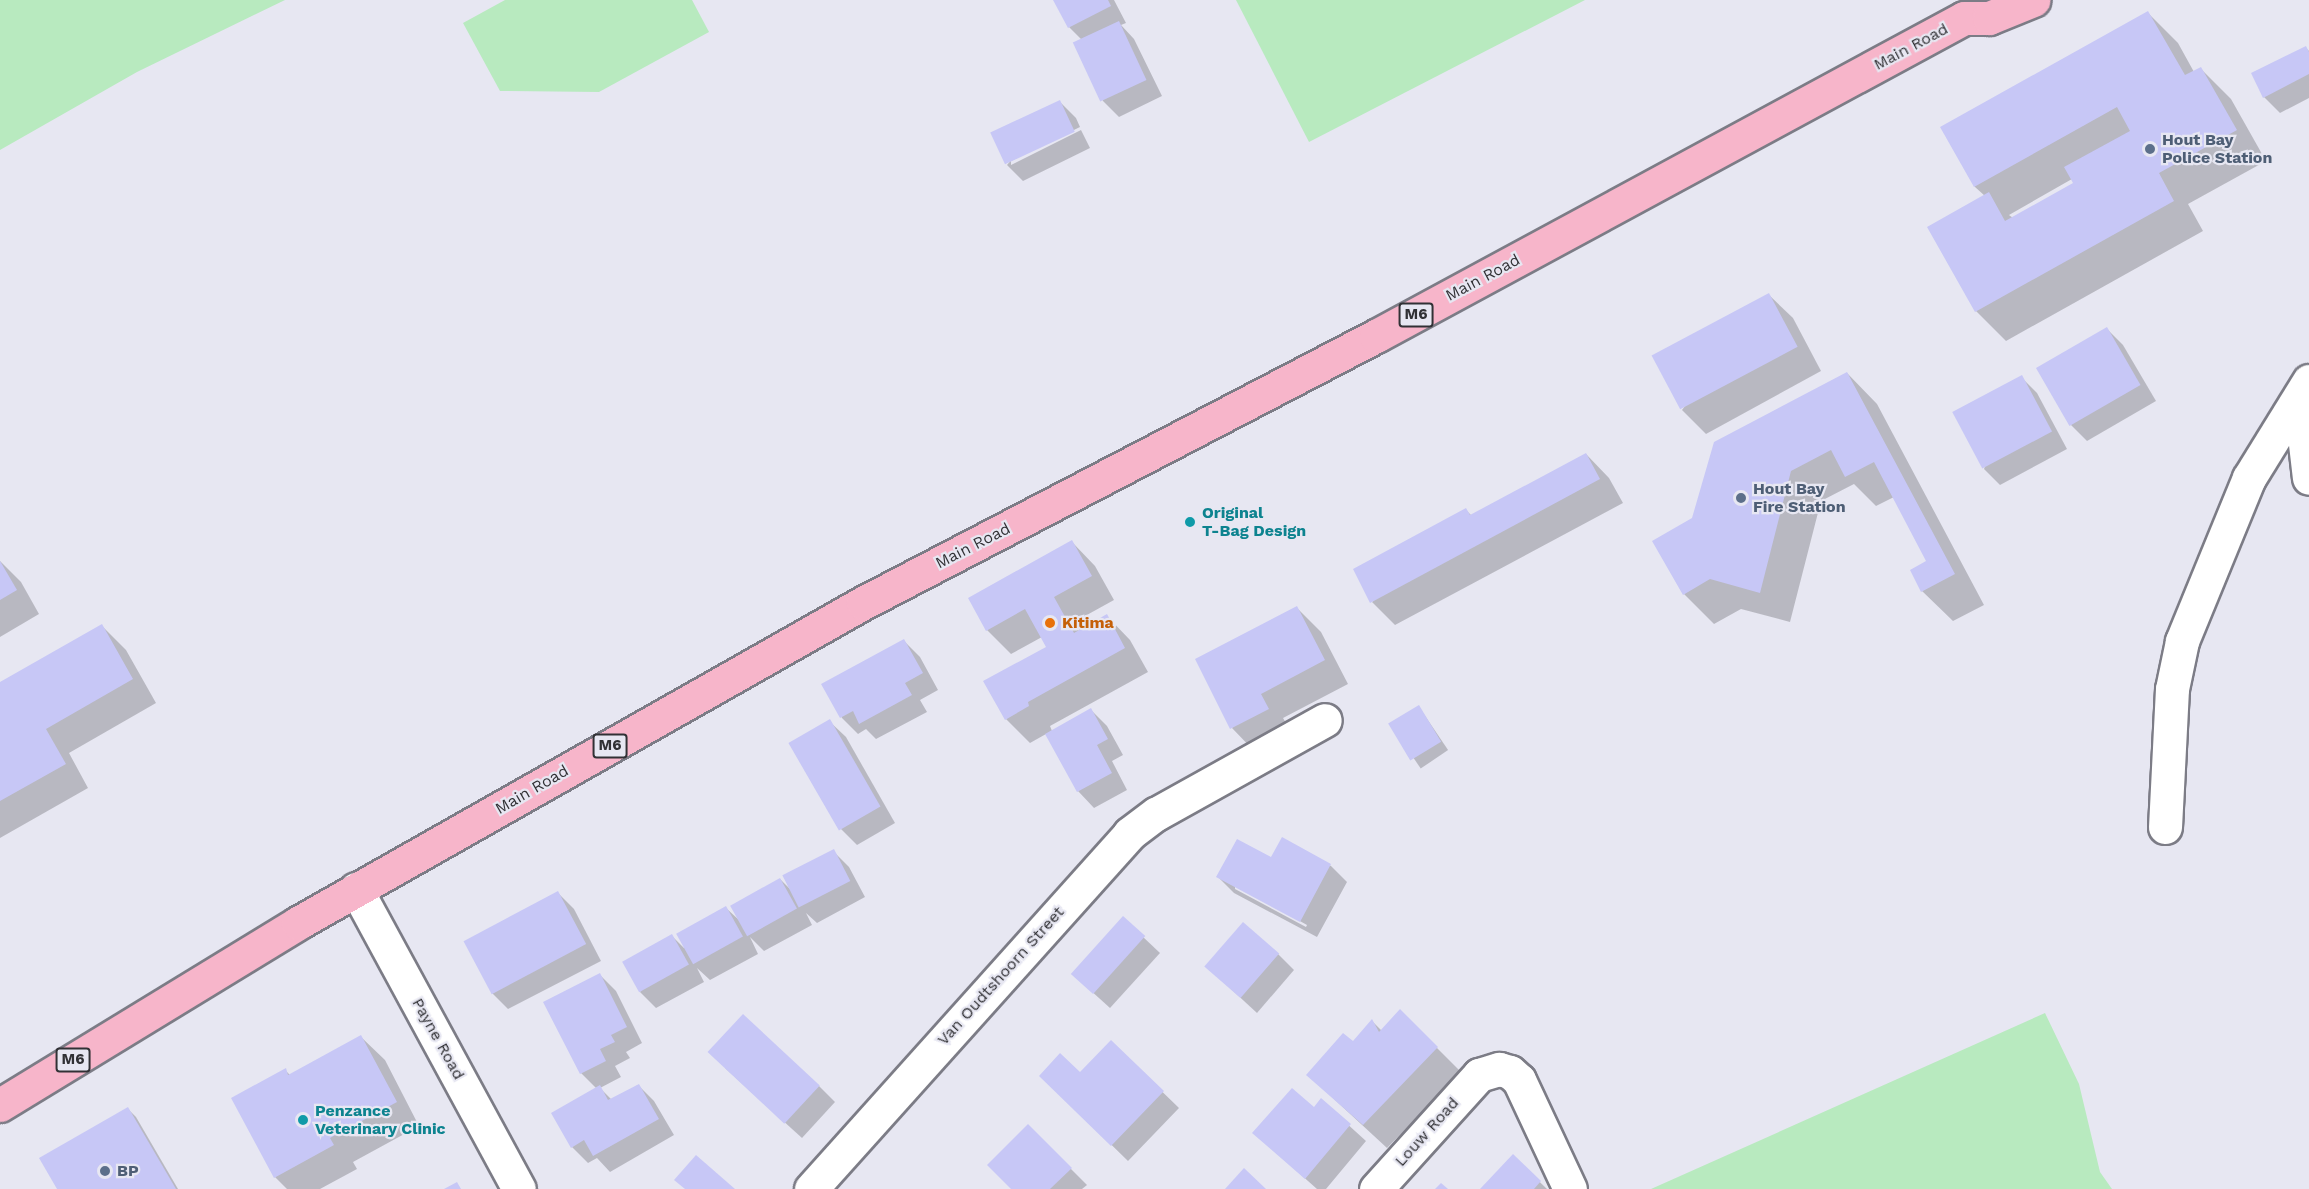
<!DOCTYPE html>
<html>
<head>
<meta charset="utf-8">
<style>
	body { margin:0 }
	#map { position:relative; width:2309px; height:1189px; overflow:hidden; background:#e7e7f2; font-family:"Work Sans",sans-serif }
	div>[style] { position:absolute }
	.green>* { inset:0; background:#b8eabf }
	.shadow>* { inset:0; background:#0003; transform-origin:0 0 }
	.building>* { inset:0; background:#c7c7f6; transform-origin:0 0 }
	.roads { filter:drop-shadow(2px 0 #7c7c86) drop-shadow(-2px 0 #7c7c86) drop-shadow(0 2px #7c7c86) drop-shadow(0 -2px #7c7c86) }
	.minor>* { height:33px; margin:-16.5px; padding:0 16.5px; transform-origin:16.5px; border-radius:16.5px; background:#fff }
	.primary>* { height:33px; margin:-16.5px; padding:0 16.5px; transform-origin:16.5px; border-radius:16.5px; background:#f7b5ca }
	.dots>* { width:16px; height:16px; translate:-50% -50%; box-sizing:border-box; border:3px solid #e7e7f2; border-radius:50% }
	span { translate:-50% -50%; white-space:nowrap; text-align:center; line-height:1.15; -webkit-text-stroke:4.5px #e7e7f2; paint-order:stroke }
	.shield-label span { padding:2px 4px; background:#e7e7f2; border:2px solid; border-radius:4px; -webkit-text-stroke-width:0 }
	.shield-label { font-size:15px; color:#313135; font-weight:700 }
	.street-label { font-size:16px; color:#313135 }
	.service-label { font-size:16px; color:#4e5e75; font-weight:700 }
	.left { translate:0 -50%; text-align:left }
	.culture-label { font-size:16px; color:#0d838f; font-weight:700 }
	.food-label { font-size:16px; color:#c56008; font-weight:700 }
</style>
</head>
<body>
<div id="map">
	<div class="green">
		<div style="clip-path:polygon(0 0,285px 0,137px 72px,0 150px)"></div>
		<div style="clip-path:polygon(505px 0,692px 0,709px 32px,599px 92px,500px 91px,463px 23px)"></div>
		<div style="clip-path:polygon(1236px 0,1585px 0,1309px 142px)"></div>
		<div style="clip-path:polygon(2045px 1013px,2079px 1084px,2100px 1172px,2112px 1189px,1651px 1189px)"></div>
	</div>
	<div class="shadow">
		<div style="clip-path:polygon(1055px 0,1114px 0,1126px 23px,1121px 25px,1134px 39px,1162px 96px,1119px 117px,1103px 101px,1075px 44px,1082px 40px,1069px 27px)"></div>
		<div style="clip-path:polygon(evenodd,2148px 13px,2178px 43px,2194px 72px,2201px 69px,2231px 99px,2266px 161px,2188px 204px,2203px 231px,2006px 341px,1976px 311px,1985px 196px,1975px 187px,1942px 128px,2148px 13px,2072px 179px,2075px 183px,2013px 218px,2009px 215px,2072px 179px)"></div>
		<div style="clip-path:polygon(2306px 48px,2309px 51px,2309px 98px,2280px 113px,2264px 97px)"></div>
		<div style="clip-path:polygon(1060px 102px,1076px 118px,1080px 127px,1011px 161px,1011px 165px,1081px 130px,1090px 148px,1023px 181px,1007px 165px)"></div>
		<div style="clip-path:polygon(1769px 295px,1793px 318px,1821px 371px,1706px 434px,1682px 410px)"></div>
		<div style="clip-path:polygon(2107px 329px,2123px 345px,2156px 401px,2087px 441px,2071px 425px)"></div>
		<div style="clip-path:polygon(1847px 373px,1877px 404px,1984px 605px,1953px 621px,1922px 591px,1928px 562px,1894px 497px,1876px 506px,1854px 484px,1821px 501px,1790px 622px,1741px 609px,1714px 624px,1684px 594px,1693px 519px)"></div>
		<div style="clip-path:polygon(2021px 377px,2037px 393px,2067px 449px,2000px 485px,1984px 469px)"></div>
		<div style="clip-path:polygon(1586px 454px,1609px 478px,1623px 503px,1395px 625px,1372px 602px,1466px 510px,1472px 516px)"></div>
		<div style="clip-path:polygon(1072px 542px,1095px 566px,1114px 600px,1076px 621px,1082px 630px,1107px 616px,1130px 640px,1148px 672px,1050px 726px,1052px 731px,1091px 710px,1107px 726px,1123px 755px,1112px 761px,1127px 790px,1094px 808px,1078px 791px,1046px 734px,1030px 743px,1006px 719px,1048px 648px,1042px 637px,1011px 654px,987px 630px)"></div>
		<div style="clip-path:polygon(0 561px,21px 582px,39px 614px,0 637px)"></div>
		<div style="clip-path:polygon(1297px 608px,1321px 632px,1348px 684px,1283px 718px,1292px 733px,1255px 752px,1232px 728px)"></div>
		<div style="clip-path:polygon(102px 626px,126px 650px,156px 703px,69px 753px,88px 788px,0 838px,0 684px)"></div>
		<div style="clip-path:polygon(904px 641px,920px 657px,938px 690px,920px 700px,927px 712px,876px 739px,866px 729px,858px 734px,842px 718px,823px 685px)"></div>
		<div style="left:1419px;top:707px;width:52px;height:33px;rotate:56deg"></div>
		<div style="clip-path:polygon(829px 721px,846px 737px,895px 823px,857px 845px,841px 829px,791px 743px)"></div>
		<div style="clip-path:polygon(evenodd,1282px 839px,1331px 866px,1347px 882px,1317px 937px,1234px 893px,1218px 877px,1271px 859px,1282px 839px,1235px 885px,1307px 925px,1306px 927px,1235px 889px,1235px 885px)"></div>
		<div style="clip-path:polygon(833px 851px,849px 867px,865px 897px,817px 923px,806px 913px,812px 925px,764px 951px,750px 937px,758px 954px,710px 980px,697px 968px,704px 982px,656px 1008px,640px 992px,672px 936px,684px 948px,726px 908px,740px 921px,780px 879px,791px 890px)"></div>
		<div style="clip-path:polygon(558px 893px,574px 909px,601px 961px,508px 1009px,492px 993px)"></div>
		<div style="clip-path:polygon(1123px 918px,1160px 953px,1110px 1008px,1089px 989px)"></div>
		<div style="clip-path:polygon(1278px 954px,1294px 970px,1257px 1013px,1206px 966px)"></div>
		<div style="clip-path:polygon(600px 975px,616px 991px,642px 1043px,626px 1052px,630px 1058px,615px 1066px,621px 1077px,600px 1088px,612px 1100px,638px 1085px,654px 1101px,674px 1135px,610px 1172px,597px 1158px,588px 1163px,572px 1147px,597px 1089px,581px 1073px,545px 1002px)"></div>
		<div style="clip-path:polygon(1400px 1011px,1461px 1072px,1387px 1148px,1308px 1075px,1353px 1043px,1372px 1021px,1382px 1031px)"></div>
		<div style="clip-path:polygon(361px 1037px,385px 1060px,419px 1126px,353px 1162px,357px 1169px,320px 1189px,287px 1189px,275px 1177px,285px 1070px,290px 1075px)"></div>
		<div style="clip-path:polygon(1111px 1042px,1179px 1108px,1128px 1161px,1041px 1076px,1080px 1074px)"></div>
		<div style="clip-path:polygon(725px 1068px,819px 1086px,835px 1102px,802px 1138px)"></div>
		<div style="clip-path:polygon(1322px 1101px,1366px 1141px,1326px 1189px,1317px 1189px,1254px 1133px,1315px 1109px)"></div>
		<div style="clip-path:polygon(128px 1109px,136px 1117px,178px 1189px,59px 1189px)"></div>
		<div style="clip-path:polygon(1028px 1126px,1087px 1185px,1082px 1189px,1013px 1189px)"></div>
		<div style="clip-path:polygon(1513px 1156px,1547px 1189px,1482px 1189px)"></div>
	</div>
	<div class="building">
		<div style="clip-path:polygon(1053px 0,1108px 0,1111px 6px,1068px 28px)"></div>
		<div style="clip-path:polygon(2148px 11px,2185px 75px,2201px 67px,2237px 130px,2159px 173px,2174px 201px,1975px 312px,1927px 227px,1989px 192px,2005px 221px,2073px 183px,2064px 167px,2130px 131px,2117px 107px,1974px 187px,1940px 127px)"></div>
		<div style="left:1119px;top:21px;width:65px;height:51px;rotate:65deg"></div>
		<div style="clip-path:polygon(2306px 46px,2309px 52px,2309px 74px,2263px 98px,2251px 73px)"></div>
		<div style="left:1060px;top:100px;width:35px;height:77px;rotate:65deg"></div>
		<div style="left:1769px;top:293px;width:61px;height:133px;rotate:62deg"></div>
		<div style="left:2107px;top:327px;width:67px;height:82px;rotate:60deg"></div>
		<div style="clip-path:polygon(1847px 372px,1955px 574px,1921px 592px,1910px 570px,1926px 561px,1874px 462px,1845px 477px,1831px 450px,1791px 471px,1760px 593px,1710px 579px,1683px 595px,1652px 541px,1692px 518px,1714px 442px)"></div>
		<div style="left:2022px;top:375px;width:64px;height:79px;rotate:62deg"></div>
		<div style="clip-path:polygon(1586px 453px,1600px 479px,1370px 603px,1353px 569px,1466px 508px,1470px 515px)"></div>
		<div style="clip-path:polygon(1072px 540px,1092px 576px,1054px 597px,1074px 633px,1107px 614px,1125px 648px,1028px 702px,1029px 706px,1005px 720px,983px 681px,1046px 647px,1025px 609px,986px 631px,968px 598px)"></div>
		<div style="clip-path:polygon(0 561px,17px 590px,0 600px)"></div>
		<div style="clip-path:polygon(1297px 606px,1325px 660px,1261px 694px,1269px 709px,1230px 729px,1195px 659px)"></div>
		<div style="clip-path:polygon(102px 624px,133px 679px,46px 729px,66px 764px,0 801px,0 682px)"></div>
		<div style="clip-path:polygon(904px 639px,923px 673px,905px 683px,912px 695px,859px 724px,853px 711px,840px 718px,821px 684px)"></div>
		<div style="left:1419px;top:705px;width:43px;height:36px;rotate:59deg"></div>
		<div style="clip-path:polygon(1091px 708px,1108px 739px,1097px 745px,1112px 773px,1077px 792px,1045px 734px)"></div>
		<div style="left:830px;top:719px;width:101px;height:48px;rotate:60deg"></div>
		<div style="clip-path:polygon(1282px 837px,1331px 864px,1300px 922px,1216px 877px,1237px 839px,1271px 857px)"></div>
		<div style="left:834px;top:849px;width:36px;height:58px;rotate:63deg"></div>
		<div style="left:780px;top:878px;width:35px;height:57px;rotate:61deg"></div>
		<div style="left:558px;top:891px;width:60px;height:107px;rotate:62deg"></div>
		<div style="left:726px;top:906px;width:35px;height:57px;rotate:61deg"></div>
		<div style="left:1123px;top:916px;width:30px;height:78px;rotate:42deg"></div>
		<div style="left:1243px;top:922px;width:48px;height:59px;rotate:41deg"></div>
		<div style="left:672px;top:934px;width:35px;height:57px;rotate:61deg"></div>
		<div style="clip-path:polygon(600px 973px,627px 1027px,611px 1035px,615px 1042px,600px 1049px,606px 1061px,580px 1074px,543px 1002px)"></div>
		<div style="clip-path:polygon(1400px 1009px,1438px 1047px,1363px 1125px,1306px 1075px,1343px 1033px,1353px 1041px,1372px 1019px,1379px 1032px)"></div>
		<div style="left:743px;top:1014px;width:105px;height:52px;rotate:43deg"></div>
		<div style="clip-path:polygon(361px 1035px,397px 1102px,330px 1138px,334px 1145px,274px 1178px,231px 1098px,286px 1068px,288px 1075px)"></div>
		<div style="clip-path:polygon(1111px 1040px,1164px 1091px,1111px 1146px,1039px 1076px,1060px 1053px,1080px 1072px)"></div>
		<div style="clip-path:polygon(639px 1084px,659px 1119px,593px 1156px,584px 1140px,571px 1148px,551px 1113px,600px 1085px,608px 1100px)"></div>
		<div style="clip-path:polygon(1292px 1088px,1314px 1107px,1321px 1098px,1351px 1124px,1305px 1179px,1252px 1133px)"></div>
		<div style="clip-path:polygon(128px 1107px,176px 1189px,57px 1189px,39px 1158px)"></div>
		<div style="clip-path:polygon(1028px 1124px,1072px 1168px,1050px 1189px,1011px 1189px,987px 1165px)"></div>
		<div style="clip-path:polygon(1513px 1154px,1541px 1181px,1534px 1189px,1480px 1189px)"></div>
		<div style="clip-path:polygon(696px 1155px,735px 1189px,685px 1189px,674px 1180px)"></div>
		<div style="clip-path:polygon(1244px 1168px,1266px 1189px,1225px 1189px)"></div>
		<div style="clip-path:polygon(457px 1182px,461px 1189px,444px 1189px)"></div>
		<div style="clip-path:polygon(1441px 1183px,1448px 1189px,1435px 1189px)"></div>
	</div>
	<div class="roads">
		<div class="minor">
			<div style="left:2309px;top:397px;width:38px;rotate:97deg"></div>
			<div style="left:2304px;top:435px;width:43px;rotate:83.4deg"></div>
			<div style="left:2165px;top:827px;width:138px;rotate:-87.1deg"></div>
			<div style="left:2172px;top:689px;width:49px;rotate:-78.2deg"></div>
			<div style="left:2182px;top:641px;width:176px;rotate:-67.7deg"></div>
			<div style="left:2249px;top:478px;width:114px;rotate:-58.3deg"></div>
			<div style="left:356px;top:889px;width:341px;rotate:61.5deg"></div>
			<div style="left:811px;top:1189px;width:477px;rotate:-48.1deg"></div>
			<div style="left:1129px;top:834px;width:34px;rotate:-37deg"></div>
			<div style="left:1156px;top:814px;width:193px;rotate:-29.1deg"></div>
			<div style="left:1376px;top:1189px;width:154px;rotate:-47.9deg"></div>
			<div style="left:1479px;top:1075px;width:21px;rotate:-17deg"></div>
			<div style="left:1499px;top:1069px;width:11px;rotate:15deg"></div>
			<div style="left:1510px;top:1072px;width:12px;rotate:42deg"></div>
			<div style="left:1519px;top:1080px;width:120px;rotate:64.9deg"></div>
		</div>
		<div class="primary">
			<div style="left:0;top:1105px;width:349px;rotate:-31.4deg"></div>
			<div style="left:298px;top:923px;width:649px;rotate:-29.53deg"></div>
			<div style="left:863px;top:603px;width:578px;rotate:-27.5deg"></div>
			<div style="left:1376px;top:336px;width:668px;rotate:-28.41deg"></div>
			<div style="left:1964px;top:18px;width:25px"></div>
			<div style="left:1989px;top:18px;width:48px;rotate:-22.2deg"></div>
		</div>
	</div>
	<div class="dots">
		<div style="left:2150px;top:149px;background:#5c6f8a"></div>
		<div style="left:1741px;top:498px;background:#5c6f8a"></div>
		<div style="left:1190px;top:522px;background:#0f9aa8"></div>
		<div style="left:1050px;top:623px;background:#e8710a"></div>
		<div style="left:303px;top:1120px;background:#0f9aa8"></div>
		<div style="left:105px;top:1171px;background:#5c6f8a"></div>
	</div>
	<div class="shield-label">
		<span style="left:1416px;top:315px">M6</span>
		<span style="left:610px;top:746px">M6</span>
		<span style="left:73px;top:1060px">M6</span>
	</div>
	<div class="street-label">
		<span style="left:1911px;top:47px;rotate:-28deg">Main Road</span>
		<span style="left:1483px;top:278px;rotate:-28deg">Main Road</span>
		<span style="left:973px;top:546px;rotate:-27deg">Main Road</span>
		<span style="left:532px;top:790px;rotate:-30deg">Main Road</span>
		<span style="left:1001px;top:976px;rotate:-48deg">Van Oudtshoorn Street</span>
		<span style="left:438px;top:1039px;rotate:61deg">Payne Road</span>
		<span style="left:1427px;top:1132px;rotate:-48deg">Louw Road</span>
	</div>
	<div class="service-label">
		<span class="left" style="left:2162px;top:149px">Hout Bay<br>Police Station</span>
		<span class="left" style="left:1753px;top:498px">Hout Bay<br>Fire Station</span>
		<span class="left" style="left:117px;top:1171px">BP</span>
	</div>
	<div class="culture-label">
		<span class="left" style="left:1202px;top:522px">Original<br>T-Bag Design</span>
		<span class="left" style="left:315px;top:1120px">Penzance<br>Veterinary Clinic</span>
	</div>
	<div class="food-label">
		<span class="left" style="left:1062px;top:623px">Kitima</span>
	</div>
</div>
</body>
</html>
